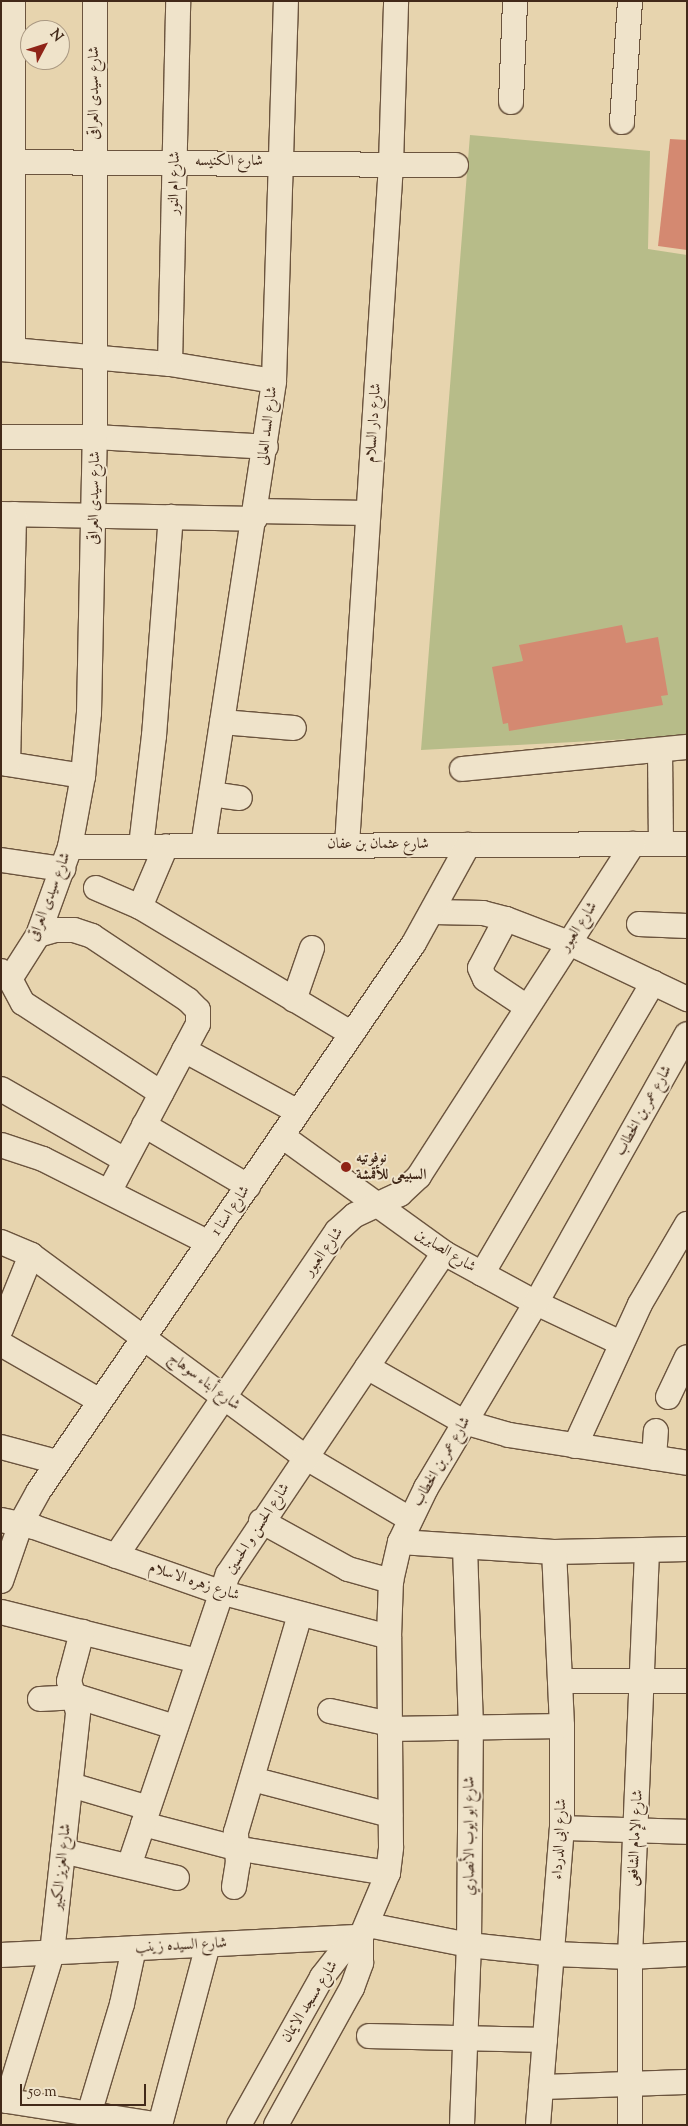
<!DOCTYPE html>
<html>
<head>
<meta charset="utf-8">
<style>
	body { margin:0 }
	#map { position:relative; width:688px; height:2126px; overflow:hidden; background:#e7d4ae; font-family:"Sorts Mill Goudy",Amiri,serif }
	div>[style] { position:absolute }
	.green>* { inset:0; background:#b7bc89 }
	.building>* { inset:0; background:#d48971 }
	.roads { filter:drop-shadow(1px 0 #6b543e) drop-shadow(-1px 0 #6b543e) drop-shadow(0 1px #6b543e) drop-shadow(0 -1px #6b543e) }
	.minor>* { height:24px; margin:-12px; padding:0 12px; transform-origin:12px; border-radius:12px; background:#efe3ca }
	.dots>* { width:14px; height:14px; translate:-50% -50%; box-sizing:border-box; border:2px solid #efe3ca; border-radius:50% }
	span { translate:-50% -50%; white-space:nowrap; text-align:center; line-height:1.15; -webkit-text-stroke:4px #efe3ca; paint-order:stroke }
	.street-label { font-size:15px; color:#422919 }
	.poi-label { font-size:15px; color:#422919; font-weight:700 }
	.left { translate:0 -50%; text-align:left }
	.frame { position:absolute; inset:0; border:2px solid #422919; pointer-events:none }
	.north { position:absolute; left:20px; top:20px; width:50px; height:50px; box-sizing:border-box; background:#efe3ca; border:1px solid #aa9983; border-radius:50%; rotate:50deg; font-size:14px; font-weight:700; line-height:20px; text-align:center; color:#422919 }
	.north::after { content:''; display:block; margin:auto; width:18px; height:22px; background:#8f2418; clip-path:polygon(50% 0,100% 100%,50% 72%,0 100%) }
	.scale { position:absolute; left:20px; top:2084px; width:126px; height:22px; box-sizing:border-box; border:2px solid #422919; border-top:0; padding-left:6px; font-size:15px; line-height:18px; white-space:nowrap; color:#422919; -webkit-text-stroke:4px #efe3ca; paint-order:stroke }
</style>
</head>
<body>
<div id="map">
	<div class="green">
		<div style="clip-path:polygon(470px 135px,650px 151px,648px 249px,687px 255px,687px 736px,421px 750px)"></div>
	</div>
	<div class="building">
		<div style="clip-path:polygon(670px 139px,687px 140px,687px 250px,658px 246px)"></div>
		<div style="clip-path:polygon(622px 625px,626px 643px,658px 637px,668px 695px,661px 696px,663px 705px,509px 731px,508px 723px,503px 724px,492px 667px,523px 661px,519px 645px)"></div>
	</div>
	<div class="roads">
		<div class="minor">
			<div style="left:511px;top:102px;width:101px;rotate:-87.7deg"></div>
			<div style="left:622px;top:122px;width:121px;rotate:-86.2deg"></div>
			<div style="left:1px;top:162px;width:455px;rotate:0.4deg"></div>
			<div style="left:1px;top:349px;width:170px;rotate:5.1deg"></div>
			<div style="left:170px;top:364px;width:105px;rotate:9.3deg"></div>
			<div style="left:13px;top:349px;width:348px;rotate:-90deg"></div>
			<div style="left:170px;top:364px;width:363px;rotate:-88.7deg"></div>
			<div style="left:1px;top:437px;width:94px"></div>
			<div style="left:95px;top:437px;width:171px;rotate:3.3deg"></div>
			<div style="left:256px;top:511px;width:112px;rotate:1deg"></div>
			<div style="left:1px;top:514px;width:254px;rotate:1.1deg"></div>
			<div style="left:222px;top:722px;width:72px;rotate:4.8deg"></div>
			<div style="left:660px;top:750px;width:94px;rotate:89.4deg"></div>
			<div style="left:1px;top:763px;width:83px;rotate:9deg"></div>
			<div style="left:8px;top:764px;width:250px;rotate:-88.6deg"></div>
			<div style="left:462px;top:769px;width:226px;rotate:-5.6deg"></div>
			<div style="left:211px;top:794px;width:29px;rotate:8deg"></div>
			<div style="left:347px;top:845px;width:682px;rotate:-86.3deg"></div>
			<div style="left:391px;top:164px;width:163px;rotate:-88.2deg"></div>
			<div style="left:141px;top:846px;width:111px;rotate:-83.3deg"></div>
			<div style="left:154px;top:736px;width:220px;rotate:-85.6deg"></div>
			<div style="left:203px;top:846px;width:470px;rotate:-81.3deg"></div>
			<div style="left:274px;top:381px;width:380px;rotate:-88.2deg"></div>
			<div style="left:70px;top:847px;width:617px;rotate:-0.28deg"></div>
			<div style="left:1px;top:860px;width:63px;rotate:8.3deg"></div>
			<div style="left:96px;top:888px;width:48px;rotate:23.4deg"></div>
			<div style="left:140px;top:907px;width:247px;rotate:30.9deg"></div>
			<div style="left:140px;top:907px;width:66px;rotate:-66.9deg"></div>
			<div style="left:434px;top:912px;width:49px;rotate:1.2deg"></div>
			<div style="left:483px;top:913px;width:24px;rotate:15deg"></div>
			<div style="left:506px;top:919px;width:67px;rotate:20.9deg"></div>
			<div style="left:569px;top:943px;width:131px;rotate:25.4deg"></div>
			<div style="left:506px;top:919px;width:55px;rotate:118deg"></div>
			<div style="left:480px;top:968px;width:12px;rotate:66deg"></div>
			<div style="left:485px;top:979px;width:50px;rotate:33.7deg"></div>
			<div style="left:639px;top:924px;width:48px;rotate:2.4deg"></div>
			<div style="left:38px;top:935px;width:19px;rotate:-16deg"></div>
			<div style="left:56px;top:930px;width:18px"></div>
			<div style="left:74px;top:930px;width:19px;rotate:18deg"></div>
			<div style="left:92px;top:936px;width:115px;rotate:33.7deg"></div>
			<div style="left:188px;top:1000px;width:14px;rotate:45deg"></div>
			<div style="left:198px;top:1010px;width:14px;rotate:90deg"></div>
			<div style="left:198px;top:1024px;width:190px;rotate:117.9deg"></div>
			<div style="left:1px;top:971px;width:12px;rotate:42deg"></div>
			<div style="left:10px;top:979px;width:27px;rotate:62deg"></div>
			<div style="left:23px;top:1003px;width:165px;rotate:33.1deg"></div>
			<div style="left:10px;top:979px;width:52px;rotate:-57.5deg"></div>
			<div style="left:38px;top:935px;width:94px;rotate:-70deg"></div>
			<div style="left:70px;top:847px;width:72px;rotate:-79.6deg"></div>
			<div style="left:83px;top:776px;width:63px;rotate:-84.6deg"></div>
			<div style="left:89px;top:713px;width:276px;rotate:-88.8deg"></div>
			<div style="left:95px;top:437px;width:436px;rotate:-90deg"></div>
			<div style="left:294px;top:1000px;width:55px;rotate:-70.9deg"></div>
			<div style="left:184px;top:1050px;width:130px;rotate:28.5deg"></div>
			<div style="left:1px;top:1089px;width:143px;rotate:29.8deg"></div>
			<div style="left:144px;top:1125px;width:121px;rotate:30.4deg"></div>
			<div style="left:282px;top:1136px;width:200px;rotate:35.8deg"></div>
			<div style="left:444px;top:1253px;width:105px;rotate:28.5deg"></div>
			<div style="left:536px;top:1303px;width:94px;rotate:25.2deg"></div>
			<div style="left:1px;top:1145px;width:44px;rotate:18.4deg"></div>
			<div style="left:43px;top:1159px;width:186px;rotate:26.8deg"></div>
			<div style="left:1px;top:1242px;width:33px;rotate:23deg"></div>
			<div style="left:31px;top:1255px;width:340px;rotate:36.4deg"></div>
			<div style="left:305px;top:1457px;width:122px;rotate:30.6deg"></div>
			<div style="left:482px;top:1274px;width:338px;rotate:-59.6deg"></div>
			<div style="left:1px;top:1329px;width:80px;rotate:-67.9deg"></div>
			<div style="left:1px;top:1344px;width:114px;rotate:29.9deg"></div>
			<div style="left:367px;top:1367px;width:112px;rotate:29.6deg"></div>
			<div style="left:464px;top:1422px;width:47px;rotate:16.1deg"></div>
			<div style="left:509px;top:1435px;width:180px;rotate:8.9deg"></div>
			<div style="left:668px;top:1397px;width:44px;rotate:-64.6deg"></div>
			<div style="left:575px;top:1446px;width:156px;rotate:-65.4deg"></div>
			<div style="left:640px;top:1304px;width:93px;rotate:-59.6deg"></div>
			<div style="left:1px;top:1447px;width:58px;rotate:15deg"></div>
			<div style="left:654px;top:1458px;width:27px;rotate:-86deg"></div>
			<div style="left:1px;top:1520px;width:34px;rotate:12deg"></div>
			<div style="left:34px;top:1527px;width:197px;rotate:19.3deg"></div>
			<div style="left:220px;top:1592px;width:175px;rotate:14.9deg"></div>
			<div style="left:261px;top:1521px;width:99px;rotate:28.9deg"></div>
			<div style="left:348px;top:1569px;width:45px;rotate:15.6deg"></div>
			<div style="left:400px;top:1542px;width:154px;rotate:3.7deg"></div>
			<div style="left:554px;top:1552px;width:133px;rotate:-1.3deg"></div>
			<div style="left:116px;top:1556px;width:393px;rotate:-55.8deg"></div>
			<div style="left:337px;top:1231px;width:24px;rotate:-42deg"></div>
			<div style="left:355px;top:1215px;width:50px;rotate:-25deg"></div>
			<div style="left:400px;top:1194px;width:26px;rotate:-43deg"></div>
			<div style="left:419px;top:1176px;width:395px;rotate:-57.2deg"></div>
			<div style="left:1px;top:1581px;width:61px;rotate:-71deg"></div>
			<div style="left:21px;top:1523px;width:35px;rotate:-61deg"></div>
			<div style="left:38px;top:1492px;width:665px;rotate:-55.59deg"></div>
			<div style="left:414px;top:943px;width:112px;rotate:-61.1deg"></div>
			<div style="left:1px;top:1612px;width:203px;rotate:14deg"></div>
			<div style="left:560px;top:1681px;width:127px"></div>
			<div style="left:40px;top:1699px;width:39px;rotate:-3deg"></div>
			<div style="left:79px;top:1697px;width:101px;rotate:17.4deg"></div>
			<div style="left:330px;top:1711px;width:61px;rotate:12.2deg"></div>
			<div style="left:389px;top:1729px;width:173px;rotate:-1deg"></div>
			<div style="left:252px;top:1779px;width:143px;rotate:14.6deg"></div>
			<div style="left:71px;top:1785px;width:80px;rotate:16.6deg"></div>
			<div style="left:143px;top:1824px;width:95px;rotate:14.6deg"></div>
			<div style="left:235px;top:1848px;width:155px;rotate:9.3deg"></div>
			<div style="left:562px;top:1828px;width:125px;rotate:1.8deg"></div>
			<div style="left:63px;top:1851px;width:117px;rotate:13.3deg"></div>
			<div style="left:129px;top:1866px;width:308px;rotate:-71.3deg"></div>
			<div style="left:228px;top:1574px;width:387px;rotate:-56.1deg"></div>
			<div style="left:234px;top:1887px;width:24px;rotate:-81deg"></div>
			<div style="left:238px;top:1863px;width:31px;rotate:-94deg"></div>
			<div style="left:236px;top:1832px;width:226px;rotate:-73.6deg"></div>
			<div style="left:368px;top:1925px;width:103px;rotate:11.2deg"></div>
			<div style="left:469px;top:1945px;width:84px;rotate:6.1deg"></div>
			<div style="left:553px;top:1954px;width:77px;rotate:2.2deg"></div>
			<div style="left:630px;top:1957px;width:57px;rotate:-3deg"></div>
			<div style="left:1px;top:1955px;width:360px;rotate:-2.9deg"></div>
			<div style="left:369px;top:2036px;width:176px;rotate:1.3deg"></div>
			<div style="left:541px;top:2087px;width:146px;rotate:-2deg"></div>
			<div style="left:1px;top:2100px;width:161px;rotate:8.9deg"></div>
			<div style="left:160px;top:2125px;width:186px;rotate:-75.1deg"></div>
			<div style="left:7px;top:2101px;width:155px;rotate:-73.1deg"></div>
			<div style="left:52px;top:1953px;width:242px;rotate:-83.8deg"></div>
			<div style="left:78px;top:1712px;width:32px;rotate:-106deg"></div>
			<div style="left:69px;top:1681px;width:51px;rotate:-75.1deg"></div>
			<div style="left:89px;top:2114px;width:115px;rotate:-73.3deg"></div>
			<div style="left:122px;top:2004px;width:57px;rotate:-77.9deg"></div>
			<div style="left:239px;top:2125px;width:170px;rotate:-60.7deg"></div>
			<div style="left:322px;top:1977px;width:28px;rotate:-52deg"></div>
			<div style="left:339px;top:1955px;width:28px;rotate:-39deg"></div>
			<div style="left:361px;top:1937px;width:69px;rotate:-67.1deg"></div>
			<div style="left:388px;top:1873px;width:26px;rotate:-83deg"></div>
			<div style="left:391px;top:1847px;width:210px;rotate:-90.5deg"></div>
			<div style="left:389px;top:1637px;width:56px;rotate:-88deg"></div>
			<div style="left:391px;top:1581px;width:40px;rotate:-77deg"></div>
			<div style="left:400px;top:1542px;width:60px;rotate:-64.3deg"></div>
			<div style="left:426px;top:1488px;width:215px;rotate:-59.3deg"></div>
			<div style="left:536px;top:1303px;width:308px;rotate:-60.7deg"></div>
			<div style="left:276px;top:2125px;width:157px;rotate:-61deg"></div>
			<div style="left:352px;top:1988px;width:27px;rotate:-70deg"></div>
			<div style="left:361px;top:1963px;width:26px;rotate:-90deg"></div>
			<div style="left:462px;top:2125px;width:180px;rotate:-87.8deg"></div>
			<div style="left:469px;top:1945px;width:217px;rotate:-89.5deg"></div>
			<div style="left:471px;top:1728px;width:181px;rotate:-91.9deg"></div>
			<div style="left:538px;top:2125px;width:298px;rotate:-85.4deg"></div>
			<div style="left:562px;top:1828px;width:102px;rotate:-90deg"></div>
			<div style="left:562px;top:1726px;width:174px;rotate:-92.6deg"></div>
			<div style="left:630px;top:2125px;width:168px;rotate:-90deg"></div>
			<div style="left:630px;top:1957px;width:405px;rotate:-87.6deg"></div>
		</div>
	</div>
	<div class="dots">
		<div style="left:346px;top:1167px;background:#8f2418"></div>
	</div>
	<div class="street-label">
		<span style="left:95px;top:93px;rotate:-90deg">شارع سيدى العراقى</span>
		<span style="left:229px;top:162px">شارع الكنيسه</span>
		<span style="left:175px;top:183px;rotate:-89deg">شارع ام النور</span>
		<span style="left:374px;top:423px;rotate:-86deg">شارع دار السلام</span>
		<span style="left:268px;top:426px;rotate:-83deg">شارع السد العالى</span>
		<span style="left:95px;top:498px;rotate:-89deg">شارع سيدى العراقى</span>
		<span style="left:378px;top:845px">شارع عثمان بن عفان</span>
		<span style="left:50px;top:897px;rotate:-69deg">شارع سيدى العراقى</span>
		<span style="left:579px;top:927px;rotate:-57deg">شارع العبور</span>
		<span style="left:644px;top:1111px;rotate:-61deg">شارع عمر بن الخطاب</span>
		<span style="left:231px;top:1211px;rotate:-56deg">شارع اسنا 1</span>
		<span style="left:445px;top:1251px;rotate:32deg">شارع الصابرين</span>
		<span style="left:324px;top:1252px;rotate:-54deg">شارع العبور</span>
		<span style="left:204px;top:1382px;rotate:37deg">شارع أبناء سوهاج</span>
		<span style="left:442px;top:1462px;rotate:-60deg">شارع عمر بن الخطاب</span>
		<span style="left:258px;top:1529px;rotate:-57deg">شارع الحسن و الحسين</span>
		<span style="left:194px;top:1582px;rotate:18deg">شارع زهره الاسلام</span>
		<span style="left:470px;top:1836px;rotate:-90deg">شارع ابو ايوب الأنصاري</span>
		<span style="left:636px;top:1838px;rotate:-87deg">شارع الإمام الشافعى</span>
		<span style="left:560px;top:1839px;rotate:-87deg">شارع ابى الدرداء</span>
		<span style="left:62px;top:1867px;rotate:-84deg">شارع العزيز الكبير</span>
		<span style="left:181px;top:1946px;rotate:-3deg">شارع السيده زينب</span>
		<span style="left:310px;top:2002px;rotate:-58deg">شارع مسجد الايمان</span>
	</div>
	<div class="poi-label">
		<span class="left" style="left:356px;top:1167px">نوفوتيه<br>السبيعى للأقمشة</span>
	</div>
	<div class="frame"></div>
	<div class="north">N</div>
	<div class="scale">50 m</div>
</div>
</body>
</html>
